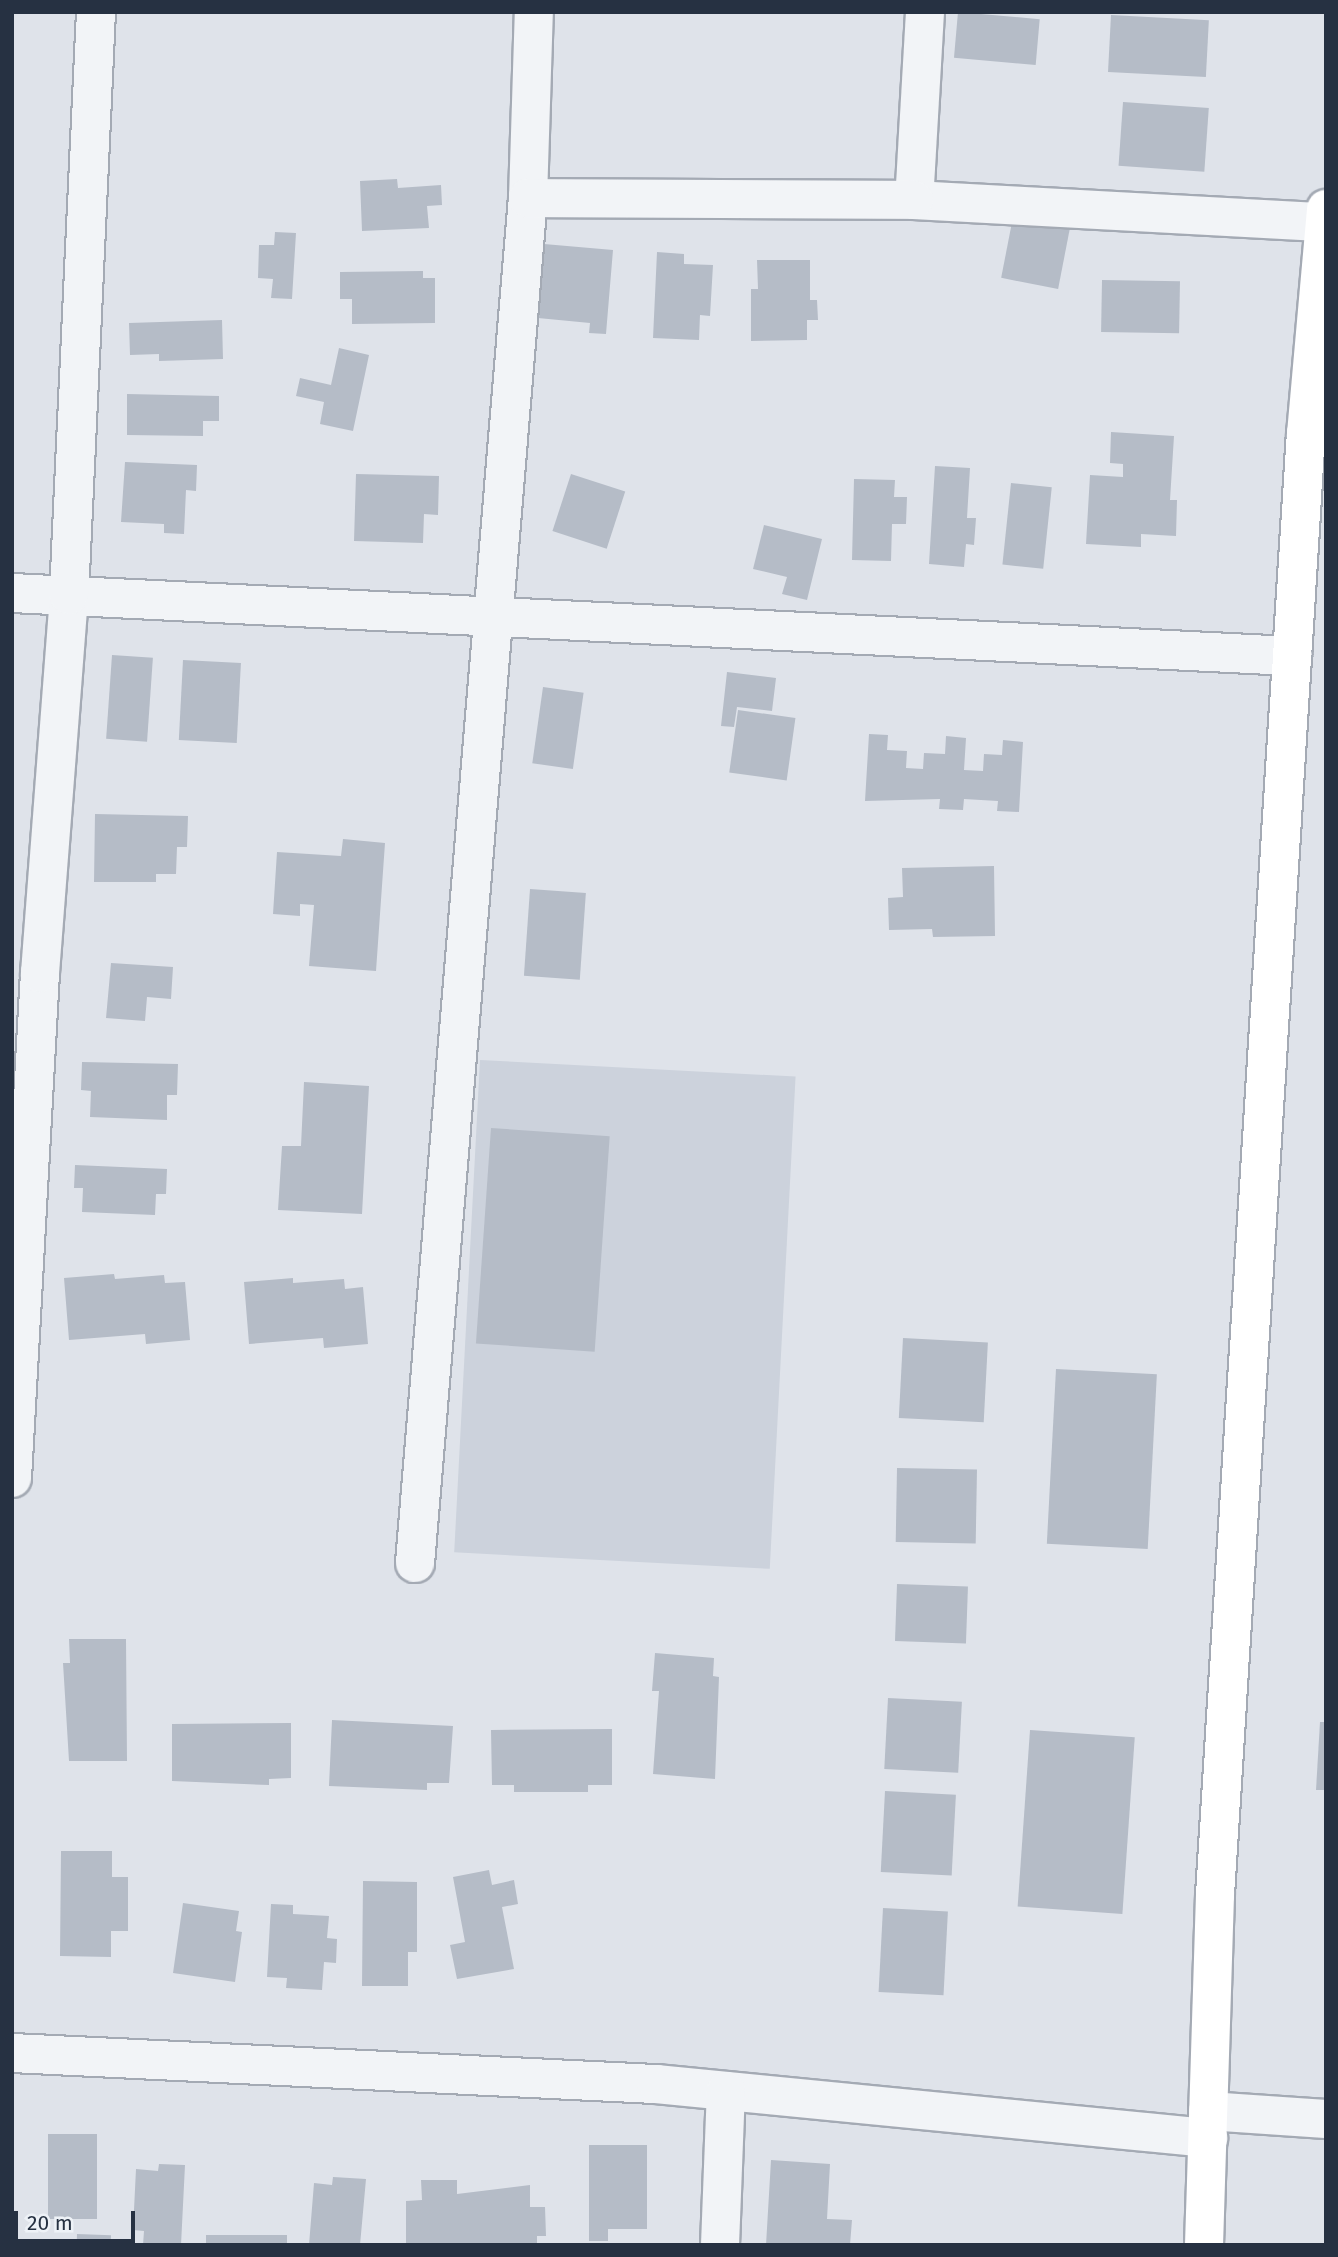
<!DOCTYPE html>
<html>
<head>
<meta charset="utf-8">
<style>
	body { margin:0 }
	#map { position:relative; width:1338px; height:2257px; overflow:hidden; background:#dfe3ea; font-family:"Fira Sans",sans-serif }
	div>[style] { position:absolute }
	.built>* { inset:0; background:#ccd2dc; transform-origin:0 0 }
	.building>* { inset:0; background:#b5bcc7; transform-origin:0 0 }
	.roads { filter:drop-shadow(2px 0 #a4aab4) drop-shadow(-2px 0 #a4aab4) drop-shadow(0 2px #a4aab4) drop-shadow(0 -2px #a4aab4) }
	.street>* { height:38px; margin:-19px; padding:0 19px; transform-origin:19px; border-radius:19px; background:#f2f4f7 }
	.secondary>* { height:38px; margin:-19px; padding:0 19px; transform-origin:19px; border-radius:19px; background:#fff }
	span { translate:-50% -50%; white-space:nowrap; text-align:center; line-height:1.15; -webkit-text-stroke:6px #eef2f7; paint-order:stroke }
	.frame { position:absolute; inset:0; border:14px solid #263142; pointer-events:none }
	.scale { position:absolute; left:14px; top:2211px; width:121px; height:32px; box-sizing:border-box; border:4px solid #263142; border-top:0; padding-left:9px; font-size:21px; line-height:24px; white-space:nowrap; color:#263142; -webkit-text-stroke:5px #eef2f7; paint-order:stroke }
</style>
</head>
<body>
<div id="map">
	<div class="built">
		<div style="left:480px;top:1060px;width:316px;height:493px;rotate:3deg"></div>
	</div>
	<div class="building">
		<div style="left:958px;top:12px;width:82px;height:46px;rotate:5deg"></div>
		<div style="left:1111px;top:15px;width:98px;height:57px;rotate:3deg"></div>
		<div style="left:1123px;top:102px;width:86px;height:64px;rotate:4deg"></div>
		<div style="clip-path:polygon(397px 179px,398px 188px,441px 185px,442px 205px,427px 206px,429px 228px,362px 231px,360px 181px)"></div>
		<div style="left:1013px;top:217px;width:58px;height:62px;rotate:11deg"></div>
		<div style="clip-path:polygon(275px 232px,296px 233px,292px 299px,271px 298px,273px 279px,258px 278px,259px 245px,274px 245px)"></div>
		<div style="clip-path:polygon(544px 244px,613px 250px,606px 334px,589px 333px,590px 323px,538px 318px)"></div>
		<div style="clip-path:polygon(657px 252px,684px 254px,684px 264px,713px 265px,710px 316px,700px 315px,699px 340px,653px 338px)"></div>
		<div style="clip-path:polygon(757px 260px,810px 260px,810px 300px,817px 300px,818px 320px,807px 320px,807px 340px,751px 341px,751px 289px,758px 289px)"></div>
		<div style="clip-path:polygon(423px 271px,423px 278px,435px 278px,435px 323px,352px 324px,352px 299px,340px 299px,340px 272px)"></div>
		<div style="left:1102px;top:280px;width:78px;height:52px;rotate:1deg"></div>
		<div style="clip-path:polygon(222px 320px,223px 359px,159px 361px,159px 354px,130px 355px,129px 323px)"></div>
		<div style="clip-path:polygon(339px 348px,369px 355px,353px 431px,320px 424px,324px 402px,296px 396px,300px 378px,331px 385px)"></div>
		<div style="clip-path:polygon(127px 394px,219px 396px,219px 421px,203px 421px,203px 436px,127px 435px)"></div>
		<div style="clip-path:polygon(1111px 432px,1174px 436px,1170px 500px,1177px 500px,1176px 536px,1141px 534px,1141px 547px,1086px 544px,1090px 475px,1123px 477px,1123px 464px,1110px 463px)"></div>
		<div style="clip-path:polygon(125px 462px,197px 465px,196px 491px,186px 490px,184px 534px,164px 533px,164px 524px,121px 522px)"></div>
		<div style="clip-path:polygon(935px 466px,970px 468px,967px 518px,976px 518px,974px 545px,966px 544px,964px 567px,929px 564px)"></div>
		<div style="clip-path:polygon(356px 474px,439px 476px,438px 515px,424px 514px,423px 543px,354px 541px)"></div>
		<div style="left:571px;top:474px;width:57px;height:60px;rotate:18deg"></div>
		<div style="clip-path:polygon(854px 479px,895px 480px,894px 497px,907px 497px,906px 524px,892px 524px,891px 561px,852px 560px)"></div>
		<div style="left:1011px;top:483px;width:41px;height:82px;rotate:6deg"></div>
		<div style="clip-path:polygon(764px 525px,822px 539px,807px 600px,782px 594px,787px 577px,753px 569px)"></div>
		<div style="left:112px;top:655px;width:41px;height:84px;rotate:4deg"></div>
		<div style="left:183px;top:660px;width:58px;height:80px;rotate:3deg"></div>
		<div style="clip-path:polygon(727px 672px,776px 678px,772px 711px,737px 707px,734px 727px,721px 726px)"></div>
		<div style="left:543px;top:687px;width:41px;height:77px;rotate:8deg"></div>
		<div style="left:738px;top:710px;width:58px;height:63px;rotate:8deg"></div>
		<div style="clip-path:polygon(869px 734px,888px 735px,887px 750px,907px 751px,906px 768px,923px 769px,924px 753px,945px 754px,946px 736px,966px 738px,964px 770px,983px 771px,984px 754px,1002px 755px,1003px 740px,1023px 742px,1019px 812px,997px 811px,998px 801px,964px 799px,963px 810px,939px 809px,940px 799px,865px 801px)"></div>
		<div style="clip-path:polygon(95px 814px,188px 816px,187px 847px,177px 847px,176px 874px,156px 874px,156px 882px,94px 882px)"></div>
		<div style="clip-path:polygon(343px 839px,385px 843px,376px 971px,309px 966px,314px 905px,300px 904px,300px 916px,273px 914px,277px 852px,341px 856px)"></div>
		<div style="clip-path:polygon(994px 866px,995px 936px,933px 937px,932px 929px,889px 930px,888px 898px,903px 897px,902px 868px)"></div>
		<div style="left:530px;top:889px;width:56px;height:87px;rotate:4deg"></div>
		<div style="clip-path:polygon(111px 963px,173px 967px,171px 999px,147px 997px,145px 1021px,106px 1018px)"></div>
		<div style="clip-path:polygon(82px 1062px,178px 1064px,177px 1095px,167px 1095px,167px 1120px,90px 1117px,91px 1091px,81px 1090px)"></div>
		<div style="clip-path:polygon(304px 1082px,369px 1086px,362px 1214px,278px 1210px,282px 1146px,301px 1146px)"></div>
		<div style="left:491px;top:1128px;width:119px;height:216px;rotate:4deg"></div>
		<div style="clip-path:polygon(75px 1165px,167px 1169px,166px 1194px,156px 1194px,155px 1215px,82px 1212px,83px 1188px,74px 1188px)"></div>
		<div style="clip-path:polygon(114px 1274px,115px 1279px,164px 1275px,165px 1283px,185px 1282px,190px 1340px,146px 1344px,145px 1334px,69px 1340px,64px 1278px)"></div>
		<div style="clip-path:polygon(293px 1278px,293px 1283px,344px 1279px,345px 1289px,363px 1287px,368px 1344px,324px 1348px,323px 1338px,249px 1344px,244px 1282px)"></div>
		<div style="left:903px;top:1338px;width:85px;height:80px;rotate:3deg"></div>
		<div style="left:1056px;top:1369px;width:101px;height:175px;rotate:3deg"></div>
		<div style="left:897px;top:1468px;width:80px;height:74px;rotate:1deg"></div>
		<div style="left:897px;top:1584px;width:71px;height:57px;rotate:2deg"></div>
		<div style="clip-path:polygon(69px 1639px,126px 1639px,127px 1761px,69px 1761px,63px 1663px,70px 1663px)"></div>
		<div style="clip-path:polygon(655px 1653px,714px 1658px,713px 1676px,719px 1677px,715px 1779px,653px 1774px,659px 1691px,652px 1691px)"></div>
		<div style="left:888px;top:1698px;width:74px;height:71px;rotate:3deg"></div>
		<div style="clip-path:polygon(332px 1720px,453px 1726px,449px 1783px,427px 1783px,427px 1790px,329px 1786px)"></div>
		<div style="clip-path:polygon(1320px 1722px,1326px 1722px,1326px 1790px,1316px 1790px)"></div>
		<div style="clip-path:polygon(291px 1723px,291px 1778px,269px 1779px,269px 1785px,172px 1781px,172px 1724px)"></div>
		<div style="clip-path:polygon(612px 1729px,612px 1785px,588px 1785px,588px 1792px,514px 1792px,514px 1785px,492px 1785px,491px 1730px)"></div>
		<div style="left:1030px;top:1730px;width:105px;height:177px;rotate:4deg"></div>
		<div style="left:885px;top:1791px;width:71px;height:81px;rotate:3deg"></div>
		<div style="clip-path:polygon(61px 1851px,112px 1851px,112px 1877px,128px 1877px,128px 1931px,111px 1931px,111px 1957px,60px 1956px)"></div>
		<div style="clip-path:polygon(489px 1870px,492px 1885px,514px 1880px,518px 1904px,502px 1907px,514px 1969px,457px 1979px,450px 1945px,465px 1942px,453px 1877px)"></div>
		<div style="clip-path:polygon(363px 1881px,417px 1882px,417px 1952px,408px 1952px,408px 1986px,362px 1986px)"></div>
		<div style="clip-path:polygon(183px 1903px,239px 1911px,236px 1931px,242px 1932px,235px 1982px,173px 1973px)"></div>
		<div style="clip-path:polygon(271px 1904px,293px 1905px,293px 1914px,329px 1916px,327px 1938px,337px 1939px,336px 1963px,324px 1962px,322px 1990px,286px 1988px,287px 1978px,267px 1977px)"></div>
		<div style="left:883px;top:1908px;width:65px;height:84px;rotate:3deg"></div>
		<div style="left:48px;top:2134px;width:49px;height:85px"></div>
		<div style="clip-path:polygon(589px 2145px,647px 2145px,647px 2229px,608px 2229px,608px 2241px,589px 2241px)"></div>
		<div style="clip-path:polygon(771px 2160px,830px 2164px,827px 2219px,852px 2220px,850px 2245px,766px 2245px)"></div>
		<div style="clip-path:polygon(159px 2164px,185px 2165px,181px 2245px,143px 2245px,144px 2231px,133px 2230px,136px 2169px,158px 2171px)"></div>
		<div style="clip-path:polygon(333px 2177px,366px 2179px,360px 2245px,309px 2245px,314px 2183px,332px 2185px)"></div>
		<div style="clip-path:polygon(421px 2180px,457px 2180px,457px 2194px,530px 2185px,530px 2207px,545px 2207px,546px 2236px,537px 2236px,537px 2245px,406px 2245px,406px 2201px,422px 2200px)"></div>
		<div style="left:77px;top:2234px;width:34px;height:11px;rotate:2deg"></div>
		<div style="left:206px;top:2235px;width:81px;height:10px"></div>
	</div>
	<div class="roads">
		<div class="street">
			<div style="left:925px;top:12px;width:188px;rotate:93.3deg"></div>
			<div style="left:914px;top:200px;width:412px;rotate:3.1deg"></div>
			<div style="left:528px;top:198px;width:186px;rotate:-88.2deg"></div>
			<div style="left:12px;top:593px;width:1282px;rotate:2.82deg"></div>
			<div style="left:12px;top:1478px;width:506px;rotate:-86.83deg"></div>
			<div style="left:40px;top:973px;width:379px;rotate:-85.6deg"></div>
			<div style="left:69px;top:595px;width:584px;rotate:-87.35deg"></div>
			<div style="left:415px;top:1563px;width:1370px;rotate:-85.27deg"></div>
			<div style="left:528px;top:198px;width:386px;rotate:0.3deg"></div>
			<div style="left:12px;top:2053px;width:645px;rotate:2.76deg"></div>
			<div style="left:656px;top:2084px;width:555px;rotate:5.59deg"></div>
			<div style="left:1208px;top:2111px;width:118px;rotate:3.9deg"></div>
			<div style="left:720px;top:2245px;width:154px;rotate:-87.8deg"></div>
		</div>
		<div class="secondary">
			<div style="left:1204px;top:2245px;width:350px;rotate:-88.2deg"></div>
			<div style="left:1215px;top:1895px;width:1464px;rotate:-86.44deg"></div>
			<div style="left:1306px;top:434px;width:226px;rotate:-84.9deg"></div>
		</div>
	</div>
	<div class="frame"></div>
	<div class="scale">20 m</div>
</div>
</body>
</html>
